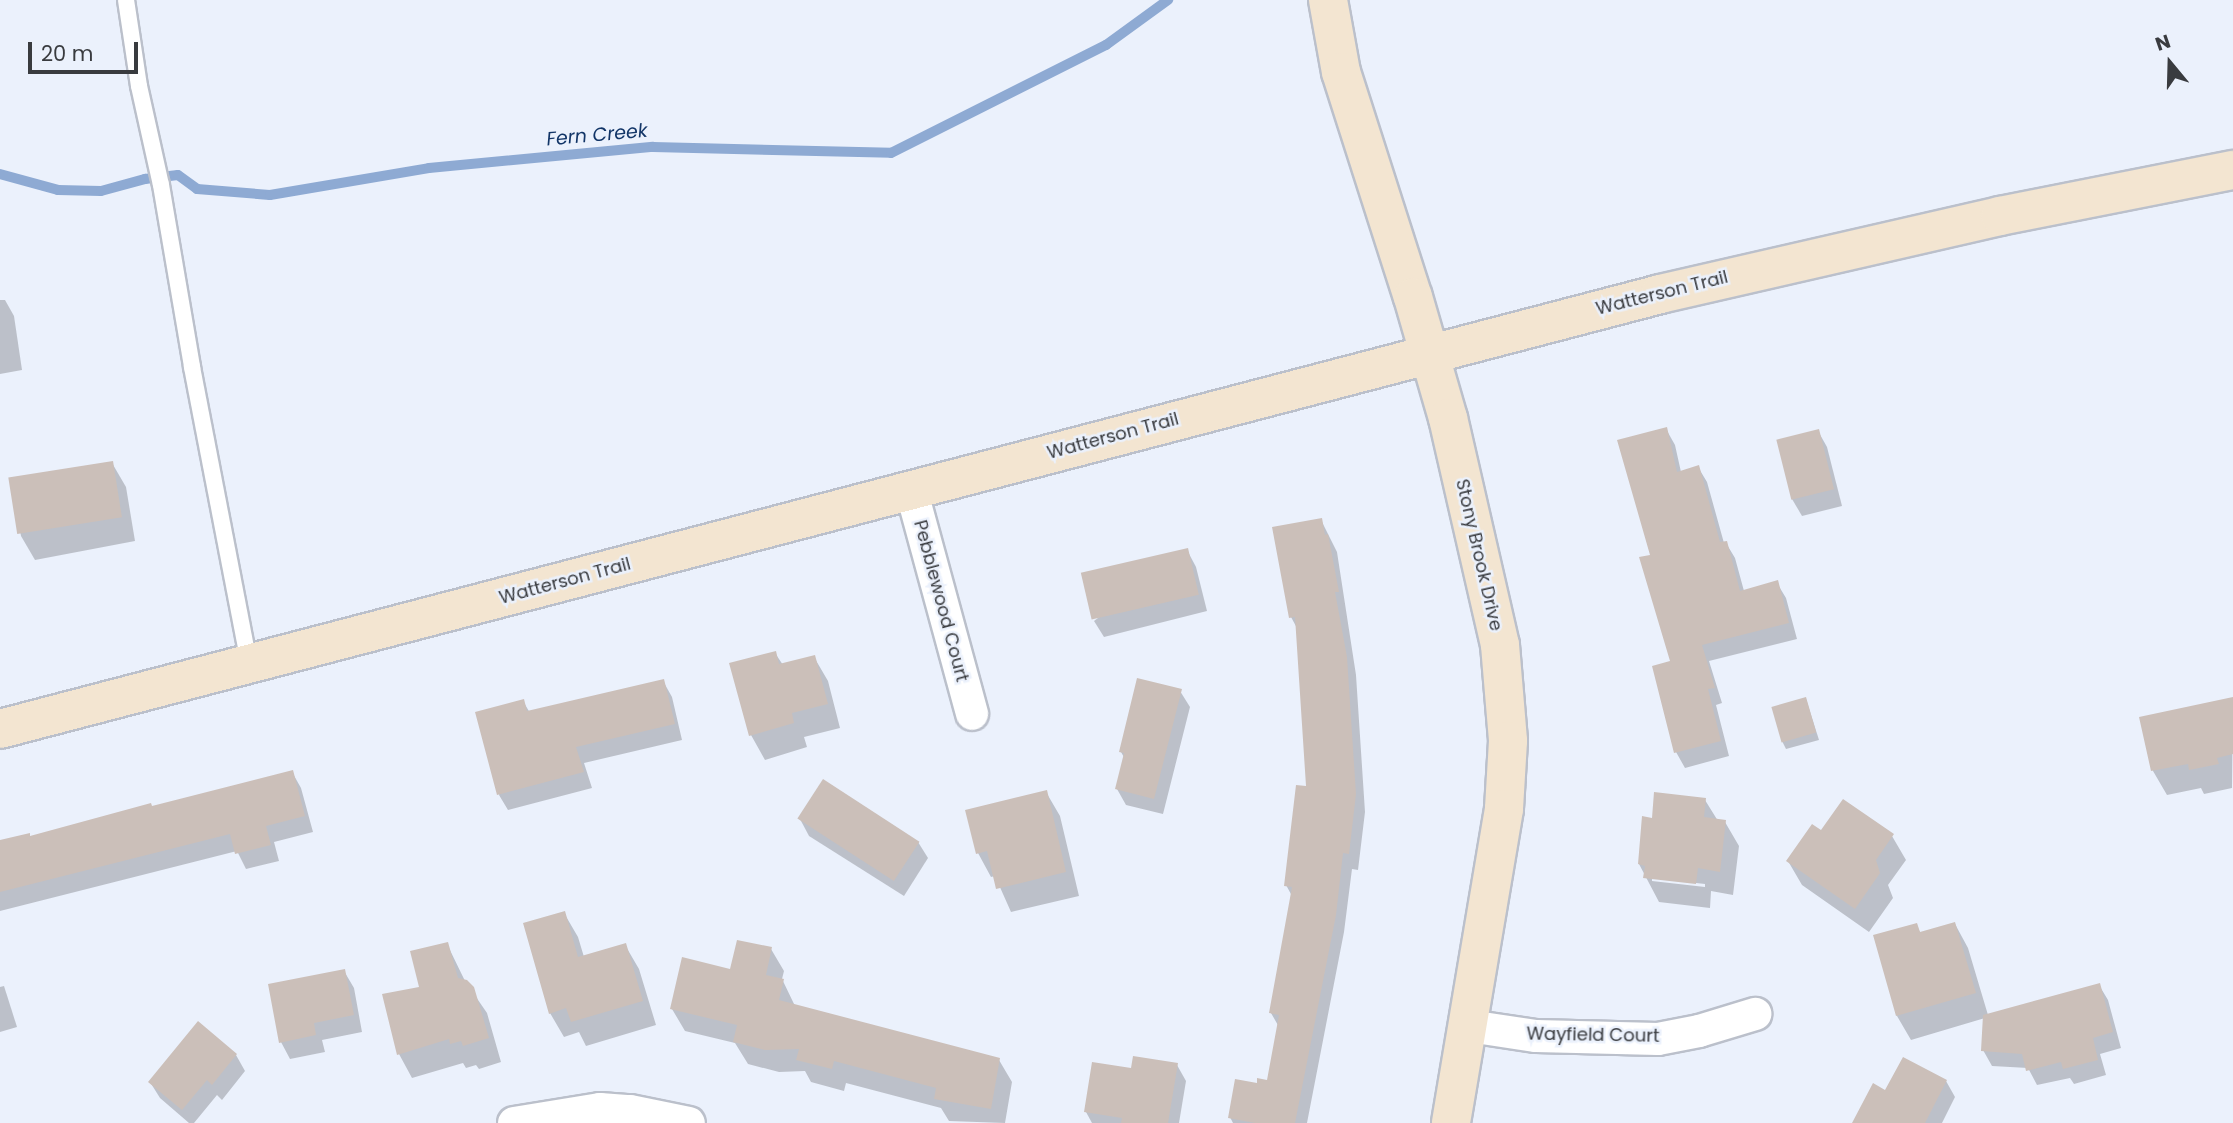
<!DOCTYPE html>
<html>
<head>
<meta charset="utf-8">
<style>
	body { margin:0 }
	#map { position:relative; width:2233px; height:1123px; overflow:hidden; background:#ebf1fc; font-family:Poppins,sans-serif }
	div>[style] { position:absolute }
	.shadow>* { inset:0; background:#0003 }
	.stream>* { height:10px; margin:-5px; padding:0 5px; transform-origin:5px; border-radius:5px; background:#8eaad3 }
	.building>* { inset:0; background:#cbbfb9; transform-origin:0 0 }
	.roads { filter:drop-shadow(2px 0 #bbc0cb) drop-shadow(-2px 0 #bbc0cb) drop-shadow(0 2px #bbc0cb) drop-shadow(0 -2px #bbc0cb) }
	.lane>* { height:16px; margin:-8px; padding:0 8px; transform-origin:8px; border-radius:8px; background:#fff }
	.street>* { height:32px; margin:-16px; padding:0 16px; transform-origin:16px; border-radius:16px; background:#fff }
	.secondary>* { height:38px; margin:-19px; padding:0 19px; transform-origin:19px; border-radius:19px; background:#f3e5d1 }
	span { translate:-50% -50%; white-space:nowrap; text-align:center; line-height:1.15; -webkit-text-stroke:5px #ebf1fc; paint-order:stroke }
	.street-label { font-size:18px; color:#393b3f }
	.water-label { font-size:19px; color:#123567; font-style:italic }
	.north { position:absolute; left:2135px; top:28px; width:70px; height:70px; -webkit-text-stroke:5px #ebf1fc; paint-order:stroke; rotate:341deg; font-size:19px; font-weight:700; line-height:28px; text-align:center; color:#393b3f }
	.north::after { content:''; display:block; margin:auto; width:24px; height:32px; background:#393b3f; clip-path:polygon(50% 0,100% 100%,50% 72%,0 100%) }
	.scale { position:absolute; left:28px; top:42px; width:110px; height:32px; box-sizing:border-box; border:4px solid #393b3f; border-top:0; padding-left:9px; font-size:21px; line-height:24px; white-space:nowrap; color:#393b3f; -webkit-text-stroke:5px #ebf1fc; paint-order:stroke }
</style>
</head>
<body>
<div id="map">
	<div class="shadow">
		<div style="clip-path:polygon(0 300px,5px 300px,14px 316px,22px 370px,0 374px)"></div>
		<div style="clip-path:polygon(1666px 429px,1675px 445px,1681px 472px,1698px 467px,1707px 482px,1724px 543px,1726px 543px,1735px 558px,1744px 591px,1777px 583px,1786px 598px,1797px 639px,1709px 661px,1722px 703px,1716px 705px,1729px 756px,1685px 768px,1676px 752px,1672px 662px,1652px 556px)"></div>
		<div style="clip-path:polygon(1818px 431px,1827px 447px,1842px 506px,1802px 516px,1792px 499px)"></div>
		<div style="clip-path:polygon(112px 463px,126px 487px,135px 541px,35px 560px,21px 536px,11px 481px)"></div>
		<div style="clip-path:polygon(1321px 520px,1337px 552px,1356px 675px,1365px 812px,1358px 870px,1352px 869px,1344px 932px,1307px 1123px,1233px 1123px,1230px 1117px,1258px 1085px,1268px 1082px,1279px 1027px,1271px 1013px,1292px 896px,1286px 885px,1308px 788px,1298px 630px,1291px 617px)"></div>
		<div style="clip-path:polygon(1187px 550px,1196px 567px,1207px 611px,1104px 637px,1094px 621px)"></div>
		<div style="clip-path:polygon(775px 653px,783px 665px,814px 657px,828px 681px,840px 728px,804px 737px,807px 747px,765px 760px,751px 735px)"></div>
		<div style="clip-path:polygon(663px 681px,672px 697px,682px 740px,584px 763px,592px 788px,508px 810px,499px 795px,523px 701px,530px 713px)"></div>
		<div style="clip-path:polygon(1180px 691px,1190px 707px,1163px 814px,1126px 805px,1117px 789px,1125px 759px,1121px 752px)"></div>
		<div style="clip-path:polygon(1806px 699px,1819px 740px,1786px 749px,1782px 741px)"></div>
		<div style="clip-path:polygon(2233px 699px,2232px 788px,2204px 794px,2201px 788px,2167px 795px,2153px 771px,2142px 718px)"></div>
		<div style="clip-path:polygon(292px 772px,301px 788px,313px 832px,274px 842px,279px 861px,246px 869px,237px 851px,0 911px,0 842px,31px 838px)"></div>
		<div style="clip-path:polygon(1046px 792px,1060px 816px,1079px 896px,1011px 912px,995px 876px,991px 877px,978px 853px)"></div>
		<div style="clip-path:polygon(evenodd,1705px 800px,1718px 821px,1725px 822px,1739px 846px,1733px 895px,1711px 891px,1710px 908px,1659px 902px,1639px 864px,1653px 820px,1705px 800px,1652px 878px,1705px 884px,1705px 887px,1652px 881px,1652px 878px)"></div>
		<div style="clip-path:polygon(800px 819px,918px 842px,928px 858px,904px 896px,809px 836px)"></div>
		<div style="clip-path:polygon(1821px 833px,1892px 836px,1906px 860px,1888px 885px,1893px 898px,1869px 932px,1802px 885px,1788px 861px)"></div>
		<div style="clip-path:polygon(564px 913px,578px 937px,584px 957px,625px 945px,639px 969px,656px 1025px,586px 1046px,579px 1032px,564px 1037px,550px 1013px)"></div>
		<div style="clip-path:polygon(1955px 924px,1968px 948px,1988px 1015px,2099px 985px,2108px 1000px,2121px 1048px,2100px 1054px,2106px 1075px,2074px 1084px,2070px 1078px,2037px 1085px,2028px 1068px,1992px 1066px,1983px 1050px,1985px 1018px,1911px 1040px,1897px 1016px,1916px 925px,1921px 934px)"></div>
		<div style="clip-path:polygon(447px 944px,465px 981px,487px 1013px,501px 1062px,479px 1069px,476px 1065px,466px 1068px,463px 1063px,412px 1078px,399px 1054px,421px 988px)"></div>
		<div style="clip-path:polygon(771px 949px,784px 971px,782px 979px,795px 1006px,999px 1060px,1012px 1082px,1005px 1123px,949px 1121px,941px 1108px,846px 1083px,844px 1091px,811px 1082px,805px 1071px,779px 1072px,748px 1064px,735px 1043px,685px 1031px,672px 1009px)"></div>
		<div style="clip-path:polygon(344px 971px,354px 988px,362px 1032px,322px 1040px,325px 1052px,290px 1059px,281px 1042px)"></div>
		<div style="clip-path:polygon(4px 986px,17px 1027px,0 1032px,0 987px)"></div>
		<div style="clip-path:polygon(236px 1055px,245px 1071px,222px 1100px,217px 1095px,194px 1123px,189px 1123px,160px 1098px,150px 1082px)"></div>
		<div style="clip-path:polygon(1177px 1065px,1186px 1081px,1179px 1123px,1092px 1123px,1086px 1112px)"></div>
		<div style="clip-path:polygon(1946px 1081px,1955px 1097px,1942px 1123px,1854px 1123px,1886px 1092px)"></div>
	</div>
	<div class="stream">
		<div style="left:0;top:174px;width:60px;rotate:15.4deg"></div>
		<div style="left:58px;top:190px;width:43px;rotate:1.3deg"></div>
		<div style="left:101px;top:191px;width:46px;rotate:-15.3deg"></div>
		<div style="left:145px;top:179px;width:33px;rotate:-7deg"></div>
		<div style="left:178px;top:175px;width:24px;rotate:36deg"></div>
		<div style="left:197px;top:189px;width:73px;rotate:4.7deg"></div>
		<div style="left:270px;top:195px;width:161px;rotate:-9.6deg"></div>
		<div style="left:429px;top:168px;width:225px;rotate:-5.4deg"></div>
		<div style="left:653px;top:147px;width:238px;rotate:1.4deg"></div>
		<div style="left:891px;top:153px;width:241px;rotate:-26.7deg"></div>
		<div style="left:1106px;top:45px;width:77px;rotate:-36deg"></div>
	</div>
	<div class="building">
		<div style="clip-path:polygon(1667px 427px,1677px 472px,1699px 465px,1720px 542px,1727px 541px,1740px 591px,1778px 580px,1789px 623px,1702px 645px,1715px 688px,1708px 689px,1721px 741px,1674px 753px,1652px 666px,1670px 661px,1639px 557px,1650px 555px,1617px 440px)"></div>
		<div style="left:1819px;top:429px;width:62px;height:44px;rotate:76deg"></div>
		<div style="left:113px;top:461px;width:57px;height:106px;rotate:81deg"></div>
		<div style="clip-path:polygon(1322px 518px,1325px 535px,1328px 534px,1339px 592px,1335px 592px,1347px 657px,1356px 794px,1349px 854px,1343px 853px,1336px 915px,1295px 1123px,1255px 1123px,1228px 1118px,1235px 1079px,1257px 1083px,1257px 1078px,1267px 1080px,1279px 1015px,1269px 1013px,1292px 887px,1284px 886px,1296px 785px,1306px 786px,1295px 617px,1289px 618px,1272px 527px)"></div>
		<div style="left:1188px;top:548px;width:48px;height:110px;rotate:77deg"></div>
		<div style="clip-path:polygon(776px 651px,779px 664px,815px 655px,828px 704px,792px 713px,794px 723px,749px 736px,729px 663px)"></div>
		<div style="clip-path:polygon(1137px 678px,1182px 689px,1154px 799px,1115px 789px,1124px 753px,1119px 752px)"></div>
		<div style="clip-path:polygon(664px 679px,675px 724px,576px 747px,584px 772px,497px 795px,475px 712px,524px 699px,527px 711px)"></div>
		<div style="left:1806px;top:697px;width:37px;height:36px;rotate:74deg"></div>
		<div style="clip-path:polygon(2233px 697px,2233px 754px,2217px 758px,2219px 764px,2189px 770px,2188px 764px,2151px 771px,2139px 717px)"></div>
		<div style="clip-path:polygon(293px 770px,305px 816px,266px 826px,271px 845px,235px 854px,230px 834px,0 892px,0 840px,30px 833px,30px 836px,151px 803px,152px 806px)"></div>
		<div style="left:823px;top:779px;width:115px;height:47px;rotate:33deg"></div>
		<div style="clip-path:polygon(1047px 790px,1066px 872px,996px 889px,987px 851px,976px 854px,965px 810px)"></div>
		<div style="clip-path:polygon(1654px 792px,1706px 798px,1704px 817px,1726px 820px,1720px 872px,1698px 868px,1696px 884px,1643px 878px,1645px 866px,1638px 864px,1642px 816px,1652px 818px)"></div>
		<div style="clip-path:polygon(1843px 799px,1894px 834px,1876px 860px,1880px 873px,1855px 909px,1786px 861px,1812px 824px,1821px 830px)"></div>
		<div style="clip-path:polygon(565px 911px,578px 957px,626px 943px,643px 1001px,571px 1022px,566px 1008px,549px 1014px,523px 923px)"></div>
		<div style="clip-path:polygon(1955px 922px,1976px 993px,1896px 1016px,1873px 935px,1917px 923px,1920px 932px)"></div>
		<div style="clip-path:polygon(737px 940px,772px 947px,766px 975px,784px 979px,779px 1000px,1000px 1058px,991px 1109px,934px 1099px,936px 1088px,834px 1061px,832px 1069px,796px 1060px,799px 1049px,765px 1050px,733px 1042px,737px 1025px,670px 1009px,682px 957px,730px 969px)"></div>
		<div style="clip-path:polygon(448px 942px,458px 978px,467px 980px,474px 987px,489px 1038px,463px 1046px,461px 1041px,450px 1044px,449px 1039px,397px 1055px,382px 994px,419px 987px,410px 951px)"></div>
		<div style="clip-path:polygon(345px 969px,354px 1015px,314px 1023px,316px 1035px,279px 1043px,268px 984px)"></div>
		<div style="clip-path:polygon(2100px 983px,2113px 1032px,2093px 1038px,2098px 1060px,2063px 1069px,2061px 1062px,2026px 1071px,2022px 1054px,1981px 1051px,1983px 1015px)"></div>
		<div style="clip-path:polygon(198px 1021px,237px 1054px,212px 1085px,207px 1080px,182px 1110px,148px 1082px)"></div>
		<div style="clip-path:polygon(1133px 1056px,1178px 1063px,1168px 1123px,1121px 1123px,1122px 1118px,1084px 1112px,1092px 1062px,1131px 1068px)"></div>
		<div style="clip-path:polygon(1903px 1057px,1947px 1080px,1925px 1123px,1852px 1123px,1873px 1083px,1885px 1090px)"></div>
	</div>
	<div class="roads">
		<div class="lane">
			<div style="left:126px;top:0;width:87px;rotate:81.4deg"></div>
			<div style="left:139px;top:86px;width:101px;rotate:77.5deg"></div>
			<div style="left:161px;top:185px;width:185px;rotate:80.3deg"></div>
			<div style="left:192px;top:367px;width:302px;rotate:79.1deg"></div>
		</div>
		<div class="street">
			<div style="left:911px;top:489px;width:233px;rotate:74.8deg"></div>
			<div style="left:1469px;top:1026px;width:68px;rotate:8.5deg"></div>
			<div style="left:1536px;top:1036px;width:122px;rotate:1.4deg"></div>
			<div style="left:1658px;top:1039px;width:42px;rotate:-11deg"></div>
			<div style="left:1699px;top:1031px;width:59px;rotate:-16.9deg"></div>
			<div style="left:514px;top:1123px;width:87px;rotate:-9.2deg"></div>
			<div style="left:600px;top:1109px;width:30px;rotate:4deg"></div>
			<div style="left:630px;top:1111px;width:60px;rotate:11.5deg"></div>
		</div>
		<div class="secondary">
			<div style="left:1328px;top:0;width:73px;rotate:79.8deg"></div>
			<div style="left:1341px;top:72px;width:236px;rotate:72.3deg"></div>
			<div style="left:1413px;top:297px;width:126px;rotate:73.9deg"></div>
			<div style="left:1448px;top:418px;width:233px;rotate:77.1deg"></div>
			<div style="left:1500px;top:645px;width:96px;rotate:85.2deg"></div>
			<div style="left:1508px;top:741px;width:68px;rotate:93.4deg"></div>
			<div style="left:1504px;top:809px;width:318px;rotate:99.6deg"></div>
			<div style="left:0;top:729px;width:1716px;rotate:-14.68deg"></div>
			<div style="left:1660px;top:294px;width:349px;rotate:-12.9deg"></div>
			<div style="left:2000px;top:216px;width:237px;rotate:-11.2deg"></div>
		</div>
	</div>
	<div class="street-label">
		<span style="left:1662px;top:293px;rotate:-14deg">Watterson Trail</span>
		<span style="left:1113px;top:436px;rotate:-15deg">Watterson Trail</span>
		<span style="left:1479px;top:555px;rotate:77deg">Stony Brook Drive</span>
		<span style="left:565px;top:581px;rotate:-15deg">Watterson Trail</span>
		<span style="left:941px;top:601px;rotate:75deg">Pebblewood Court</span>
		<span style="left:1593px;top:1035px;rotate:1deg">Wayfield Court</span>
	</div>
	<div class="water-label">
		<span style="left:597px;top:135px;rotate:-5deg">Fern Creek</span>
	</div>
	<div class="north">N</div>
	<div class="scale">20 m</div>
</div>
</body>
</html>
